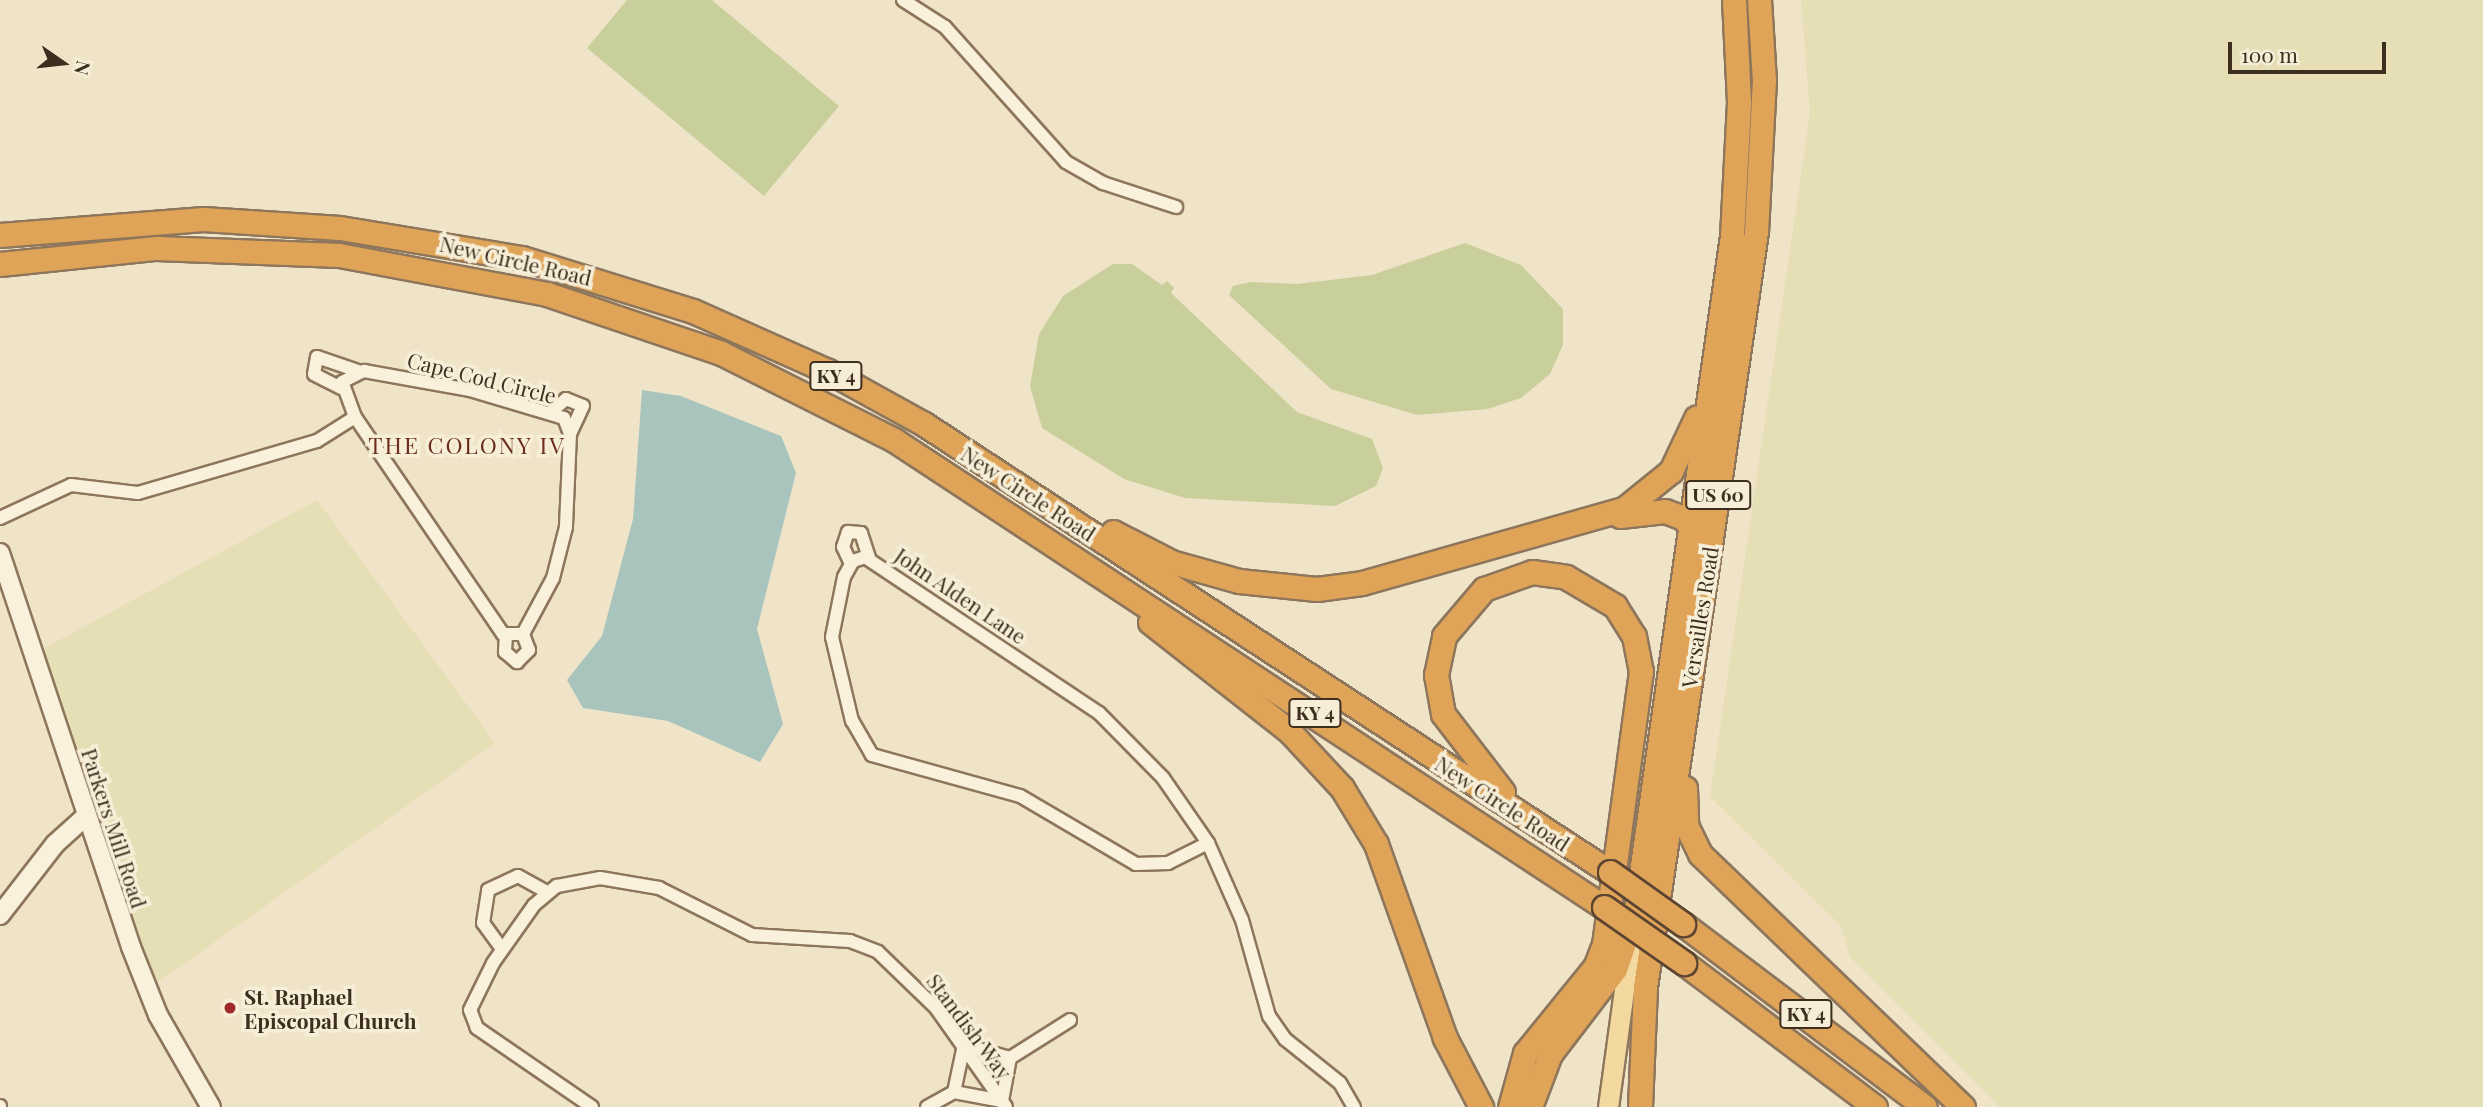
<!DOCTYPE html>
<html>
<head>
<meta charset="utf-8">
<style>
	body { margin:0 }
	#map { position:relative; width:2483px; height:1107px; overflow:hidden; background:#f0e4c8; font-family:"Playfair Display",serif }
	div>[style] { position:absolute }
	.farmland>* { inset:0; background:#e6deb5 }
	.green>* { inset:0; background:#c9cf9b }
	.water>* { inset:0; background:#a9c4bc }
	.roads { filter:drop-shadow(2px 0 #8d765c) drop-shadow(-2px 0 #8d765c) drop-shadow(0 2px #8d765c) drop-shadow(0 -2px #8d765c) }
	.street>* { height:12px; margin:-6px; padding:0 6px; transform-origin:6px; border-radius:6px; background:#faf1dc }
	.secondary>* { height:18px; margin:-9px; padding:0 9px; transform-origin:9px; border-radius:9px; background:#faf1dc }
	.primary>* { height:19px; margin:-9.5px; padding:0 9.5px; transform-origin:9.5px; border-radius:9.5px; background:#f3d9a0 }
	.highway>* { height:23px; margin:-11.5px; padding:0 11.5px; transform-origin:11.5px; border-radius:11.5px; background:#e0a458 }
	.bridges { filter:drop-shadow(2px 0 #5b4430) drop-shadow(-2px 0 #5b4430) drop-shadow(0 2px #5b4430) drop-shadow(0 -2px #5b4430) }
	.highway-bridge>* { height:23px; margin:-11.5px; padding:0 11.5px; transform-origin:11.5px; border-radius:11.5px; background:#e0a458 }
	.dots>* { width:19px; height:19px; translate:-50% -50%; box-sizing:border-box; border:4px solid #f7eed8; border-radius:50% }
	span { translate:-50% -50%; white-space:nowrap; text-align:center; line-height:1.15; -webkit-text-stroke:7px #f7eed8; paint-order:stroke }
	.shield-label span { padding:2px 5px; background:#f7eed8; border:2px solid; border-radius:5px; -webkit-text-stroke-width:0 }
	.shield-label { font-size:19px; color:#3d2e20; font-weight:700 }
	.street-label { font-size:21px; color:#3d2e20 }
	.poi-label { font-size:21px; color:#3d2e20; font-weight:700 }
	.left { translate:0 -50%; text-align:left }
	.neighbourhood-label { font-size:23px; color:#6b2e1e; letter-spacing:2px }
	.north { position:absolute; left:28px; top:28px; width:70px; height:70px; -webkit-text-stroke:5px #f7eed8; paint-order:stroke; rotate:104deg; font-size:19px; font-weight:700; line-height:28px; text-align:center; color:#3d2e20 }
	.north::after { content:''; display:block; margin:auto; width:24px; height:32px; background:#3d2e20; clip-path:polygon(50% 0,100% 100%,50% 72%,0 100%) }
	.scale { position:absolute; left:2228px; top:42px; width:158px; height:32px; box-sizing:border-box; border:4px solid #3d2e20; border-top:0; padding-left:9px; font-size:21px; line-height:24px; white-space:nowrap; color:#3d2e20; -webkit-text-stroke:5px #f7eed8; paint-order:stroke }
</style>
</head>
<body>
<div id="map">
	<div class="farmland">
		<div style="clip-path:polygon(1801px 0,2483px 0,2483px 1107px,2000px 1107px,1850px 957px,1841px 926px,1710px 797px,1810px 113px)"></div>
		<div style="clip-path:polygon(317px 500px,495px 743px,147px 990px,34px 654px)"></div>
	</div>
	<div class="green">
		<div style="clip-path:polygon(627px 0,712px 0,839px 106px,764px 196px,587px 48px)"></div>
		<div style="clip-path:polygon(1465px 243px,1521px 265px,1563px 309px,1563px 345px,1550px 374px,1521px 398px,1488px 409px,1417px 415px,1331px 389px,1229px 295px,1233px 286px,1250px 282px,1297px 284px,1372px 275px)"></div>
		<div style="clip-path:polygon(1113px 264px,1132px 264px,1162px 285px,1167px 281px,1174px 288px,1171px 293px,1297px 412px,1372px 439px,1383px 468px,1376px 486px,1335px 506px,1185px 498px,1124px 479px,1042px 428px,1030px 386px,1039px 334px,1063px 296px)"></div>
	</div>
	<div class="water">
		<div style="clip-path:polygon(642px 390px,681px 396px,781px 436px,796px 473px,757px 629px,783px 724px,760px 762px,668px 721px,583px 708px,567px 680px,602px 636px,633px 519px)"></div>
	</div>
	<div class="roads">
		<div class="street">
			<div style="left:903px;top:0;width:50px;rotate:32.7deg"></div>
			<div style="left:945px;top:27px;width:181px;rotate:48.1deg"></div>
			<div style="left:1066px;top:162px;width:43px;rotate:29.6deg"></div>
			<div style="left:1103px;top:183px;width:77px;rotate:18.2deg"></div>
			<div style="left:364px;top:371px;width:108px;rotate:10.2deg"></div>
			<div style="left:470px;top:390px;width:98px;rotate:16.6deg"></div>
			<div style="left:564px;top:418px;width:17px;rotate:69deg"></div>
			<div style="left:570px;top:434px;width:93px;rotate:92.5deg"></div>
			<div style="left:566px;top:527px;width:53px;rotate:104.3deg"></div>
			<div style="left:553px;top:578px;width:64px;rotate:118.2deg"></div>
			<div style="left:523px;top:634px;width:20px;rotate:180deg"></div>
			<div style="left:503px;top:634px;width:263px;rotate:-124.3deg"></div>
			<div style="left:355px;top:417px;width:37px;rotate:-110deg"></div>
			<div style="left:342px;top:382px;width:25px;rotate:-27deg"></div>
			<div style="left:341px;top:388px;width:30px;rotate:-153deg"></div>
			<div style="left:314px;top:374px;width:17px;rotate:-80deg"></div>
			<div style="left:317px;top:357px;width:43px;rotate:18.9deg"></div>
			<div style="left:553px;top:410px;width:17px;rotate:-40deg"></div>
			<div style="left:566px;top:399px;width:18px;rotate:22deg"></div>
			<div style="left:583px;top:406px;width:31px;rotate:115deg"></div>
			<div style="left:0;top:518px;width:78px;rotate:-24.9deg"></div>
			<div style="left:71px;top:485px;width:67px;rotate:6.8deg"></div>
			<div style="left:138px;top:493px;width:186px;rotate:-16.2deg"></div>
			<div style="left:317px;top:441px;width:45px;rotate:-32.3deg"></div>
			<div style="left:865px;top:557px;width:281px;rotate:33.7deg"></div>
			<div style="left:1099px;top:713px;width:91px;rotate:45.4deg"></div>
			<div style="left:1163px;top:778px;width:79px;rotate:55.3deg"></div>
			<div style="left:1208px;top:843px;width:45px;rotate:153.4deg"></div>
			<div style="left:1168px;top:863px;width:32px;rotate:178deg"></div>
			<div style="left:1136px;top:864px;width:134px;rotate:-149.6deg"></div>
			<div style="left:1020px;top:796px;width:154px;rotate:-164.5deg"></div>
			<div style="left:872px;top:755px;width:39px;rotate:-120deg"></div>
			<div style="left:852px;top:721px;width:86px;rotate:-103.4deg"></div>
			<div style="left:832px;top:637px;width:61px;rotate:-78.7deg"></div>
			<div style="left:844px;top:577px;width:18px;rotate:-61deg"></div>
			<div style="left:853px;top:561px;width:13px;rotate:-18deg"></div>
			<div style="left:851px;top:564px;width:19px;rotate:-115deg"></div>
			<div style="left:843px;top:547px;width:16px;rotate:-72deg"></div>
			<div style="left:848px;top:532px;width:13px;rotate:4deg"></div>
			<div style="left:861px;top:533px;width:26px;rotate:72deg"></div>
			<div style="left:506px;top:636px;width:16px;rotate:94deg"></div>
			<div style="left:505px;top:652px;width:16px;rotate:40deg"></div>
			<div style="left:517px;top:662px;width:17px;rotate:-45deg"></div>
			<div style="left:529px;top:650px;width:17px;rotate:-111deg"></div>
			<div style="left:1208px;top:843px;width:84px;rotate:66.2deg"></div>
			<div style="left:1242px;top:920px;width:100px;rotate:74.3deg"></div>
			<div style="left:1269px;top:1016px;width:28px;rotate:55deg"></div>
			<div style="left:1285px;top:1039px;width:70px;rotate:38.7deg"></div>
			<div style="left:1340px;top:1083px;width:28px;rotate:60deg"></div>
			<div style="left:502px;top:949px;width:32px;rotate:-126deg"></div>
			<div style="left:483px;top:923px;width:33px;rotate:-81deg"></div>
			<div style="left:488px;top:890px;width:33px;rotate:-25deg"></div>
			<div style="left:518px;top:876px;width:33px;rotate:29deg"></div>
			<div style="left:1010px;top:1058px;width:48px;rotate:-164.2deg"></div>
			<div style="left:964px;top:1045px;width:48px;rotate:102deg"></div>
			<div style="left:954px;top:1092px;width:49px;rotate:10.6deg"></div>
			<div style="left:1002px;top:1101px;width:44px;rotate:-79.5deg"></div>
			<div style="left:1010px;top:1058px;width:71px;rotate:-32.3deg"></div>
			<div style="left:0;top:1106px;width:1px;rotate:90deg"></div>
			<div style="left:592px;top:1107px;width:140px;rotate:-145.5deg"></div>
			<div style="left:477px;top:1028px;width:19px;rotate:-111deg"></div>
			<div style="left:470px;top:1010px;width:52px;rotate:-63.9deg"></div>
			<div style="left:493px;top:963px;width:71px;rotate:-54.7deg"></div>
			<div style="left:534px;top:905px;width:30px;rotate:-40deg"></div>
			<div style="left:557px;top:886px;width:44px;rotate:-10.5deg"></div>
			<div style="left:600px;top:878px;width:60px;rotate:9.6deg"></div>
			<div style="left:659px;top:888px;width:104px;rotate:26.8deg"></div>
			<div style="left:752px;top:935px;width:98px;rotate:3.5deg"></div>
			<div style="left:850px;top:941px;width:30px;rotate:21deg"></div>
			<div style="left:878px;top:952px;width:81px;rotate:44deg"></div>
			<div style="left:936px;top:1008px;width:121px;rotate:54.7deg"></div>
			<div style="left:927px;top:1107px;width:31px;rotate:-29deg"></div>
		</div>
		<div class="secondary">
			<div style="left:0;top:553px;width:415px;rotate:71.6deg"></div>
			<div style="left:131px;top:947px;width:73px;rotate:68.3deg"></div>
			<div style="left:158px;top:1015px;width:106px;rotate:60.1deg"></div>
			<div style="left:0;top:915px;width:90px;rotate:-52.2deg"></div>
			<div style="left:55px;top:844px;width:42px;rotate:-42.1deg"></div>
		</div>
		<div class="primary">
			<div style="left:1608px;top:1107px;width:169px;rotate:-82.2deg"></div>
		</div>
		<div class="highway">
			<div style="left:0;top:235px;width:204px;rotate:-4.5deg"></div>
			<div style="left:203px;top:219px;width:137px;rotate:3.8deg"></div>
			<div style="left:340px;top:228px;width:184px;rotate:9.4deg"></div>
			<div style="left:522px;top:258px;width:179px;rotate:17.2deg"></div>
			<div style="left:693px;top:311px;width:148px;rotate:24deg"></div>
			<div style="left:828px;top:371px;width:110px;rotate:28.9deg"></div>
			<div style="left:924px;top:424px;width:819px;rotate:33.15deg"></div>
			<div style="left:0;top:264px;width:157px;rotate:-5.9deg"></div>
			<div style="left:156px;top:248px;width:183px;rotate:2.2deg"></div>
			<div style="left:339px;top:255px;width:212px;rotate:10.6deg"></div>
			<div style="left:547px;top:294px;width:184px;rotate:18.7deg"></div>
			<div style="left:721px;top:353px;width:194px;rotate:26.7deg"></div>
			<div style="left:894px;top:440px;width:850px;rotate:33.33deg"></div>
			<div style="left:1620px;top:516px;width:45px;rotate:-6.3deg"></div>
			<div style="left:1665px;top:511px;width:19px;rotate:21deg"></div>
			<div style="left:1683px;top:518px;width:24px;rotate:48deg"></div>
			<div style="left:1113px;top:532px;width:65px;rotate:27.3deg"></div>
			<div style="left:1171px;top:562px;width:71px;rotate:15.6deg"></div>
			<div style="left:1239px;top:581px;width:78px;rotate:5.9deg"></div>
			<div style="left:1317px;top:589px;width:45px;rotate:-7.6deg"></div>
			<div style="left:1362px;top:583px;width:272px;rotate:-15.8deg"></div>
			<div style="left:1624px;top:509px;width:60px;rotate:-39deg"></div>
			<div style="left:1671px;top:471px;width:59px;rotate:-64.7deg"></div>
			<div style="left:1150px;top:622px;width:177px;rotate:38.1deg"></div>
			<div style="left:1289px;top:731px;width:78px;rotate:47.1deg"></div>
			<div style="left:1342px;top:788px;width:66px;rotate:58.7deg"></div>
			<div style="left:1376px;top:844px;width:206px;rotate:70.4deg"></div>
			<div style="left:1445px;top:1038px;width:78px;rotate:62.4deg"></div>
			<div style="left:1685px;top:788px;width:37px;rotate:88deg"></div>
			<div style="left:1686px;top:825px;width:32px;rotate:64deg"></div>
			<div style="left:1700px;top:854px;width:365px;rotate:43.9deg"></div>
			<div style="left:1503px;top:792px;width:98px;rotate:-127.6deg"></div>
			<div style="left:1443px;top:714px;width:40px;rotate:-100deg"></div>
			<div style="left:1436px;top:675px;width:40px;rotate:-78deg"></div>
			<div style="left:1444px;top:636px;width:62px;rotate:-49.6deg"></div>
			<div style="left:1484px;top:589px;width:51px;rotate:-19.5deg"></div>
			<div style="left:1532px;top:572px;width:34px;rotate:8deg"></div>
			<div style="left:1566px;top:577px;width:57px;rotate:30.6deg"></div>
			<div style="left:1615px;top:606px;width:36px;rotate:58deg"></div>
			<div style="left:1634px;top:636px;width:36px;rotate:79deg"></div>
			<div style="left:1641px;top:671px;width:275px;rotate:97.7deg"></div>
			<div style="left:1604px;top:944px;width:25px;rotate:111deg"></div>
			<div style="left:1595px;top:967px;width:111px;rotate:129.1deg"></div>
			<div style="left:1525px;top:1053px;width:56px;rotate:105.5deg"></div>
			<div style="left:1683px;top:924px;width:303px;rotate:37.1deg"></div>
			<div style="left:1684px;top:963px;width:239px;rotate:37deg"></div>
			<div style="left:1530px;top:1107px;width:57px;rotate:-69.3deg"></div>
			<div style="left:1550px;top:1054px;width:107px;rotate:-52.6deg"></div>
			<div style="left:1615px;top:969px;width:65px;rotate:-71deg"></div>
			<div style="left:1636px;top:908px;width:679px;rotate:-81.87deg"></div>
			<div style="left:1732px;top:236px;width:134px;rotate:-87deg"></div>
			<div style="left:1739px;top:102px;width:102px;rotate:-92.8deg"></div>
			<div style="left:1640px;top:1107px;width:120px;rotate:-87.6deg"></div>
			<div style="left:1645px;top:987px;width:763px;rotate:-81.64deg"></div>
			<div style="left:1756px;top:232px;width:151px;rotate:-87deg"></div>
			<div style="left:1764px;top:81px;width:81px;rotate:-93.5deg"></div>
		</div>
	</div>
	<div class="bridges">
		<div class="highway-bridge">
			<div style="left:1610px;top:872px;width:90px;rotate:35.5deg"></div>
			<div style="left:1604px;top:907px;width:98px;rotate:35deg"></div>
		</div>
	</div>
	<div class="dots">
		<div style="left:230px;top:1008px;background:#9e2a2b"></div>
	</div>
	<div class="shield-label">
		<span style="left:836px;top:376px">KY 4</span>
		<span style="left:1718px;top:495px">US 60</span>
		<span style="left:1315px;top:713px">KY 4</span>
		<span style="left:1806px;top:1014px">KY 4</span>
	</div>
	<div class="street-label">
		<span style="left:516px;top:260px;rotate:13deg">New Circle Road</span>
		<span style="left:482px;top:377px;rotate:14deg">Cape Cod Circle</span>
		<span style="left:1029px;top:493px;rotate:33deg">New Circle Road</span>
		<span style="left:961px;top:595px;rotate:34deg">John Alden Lane</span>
		<span style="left:1699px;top:617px;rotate:-81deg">Versailles Road</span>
		<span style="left:1503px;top:803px;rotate:33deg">New Circle Road</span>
		<span style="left:115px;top:828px;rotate:72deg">Parkers Mill Road</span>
		<span style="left:970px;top:1026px;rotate:53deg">Standish Way</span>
	</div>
	<div class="poi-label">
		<span class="left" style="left:244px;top:1008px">St. Raphael<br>Episcopal Church</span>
	</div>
	<div class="neighbourhood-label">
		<span style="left:467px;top:445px">THE COLONY IV</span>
	</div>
	<div class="north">N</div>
	<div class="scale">100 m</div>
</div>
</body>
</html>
